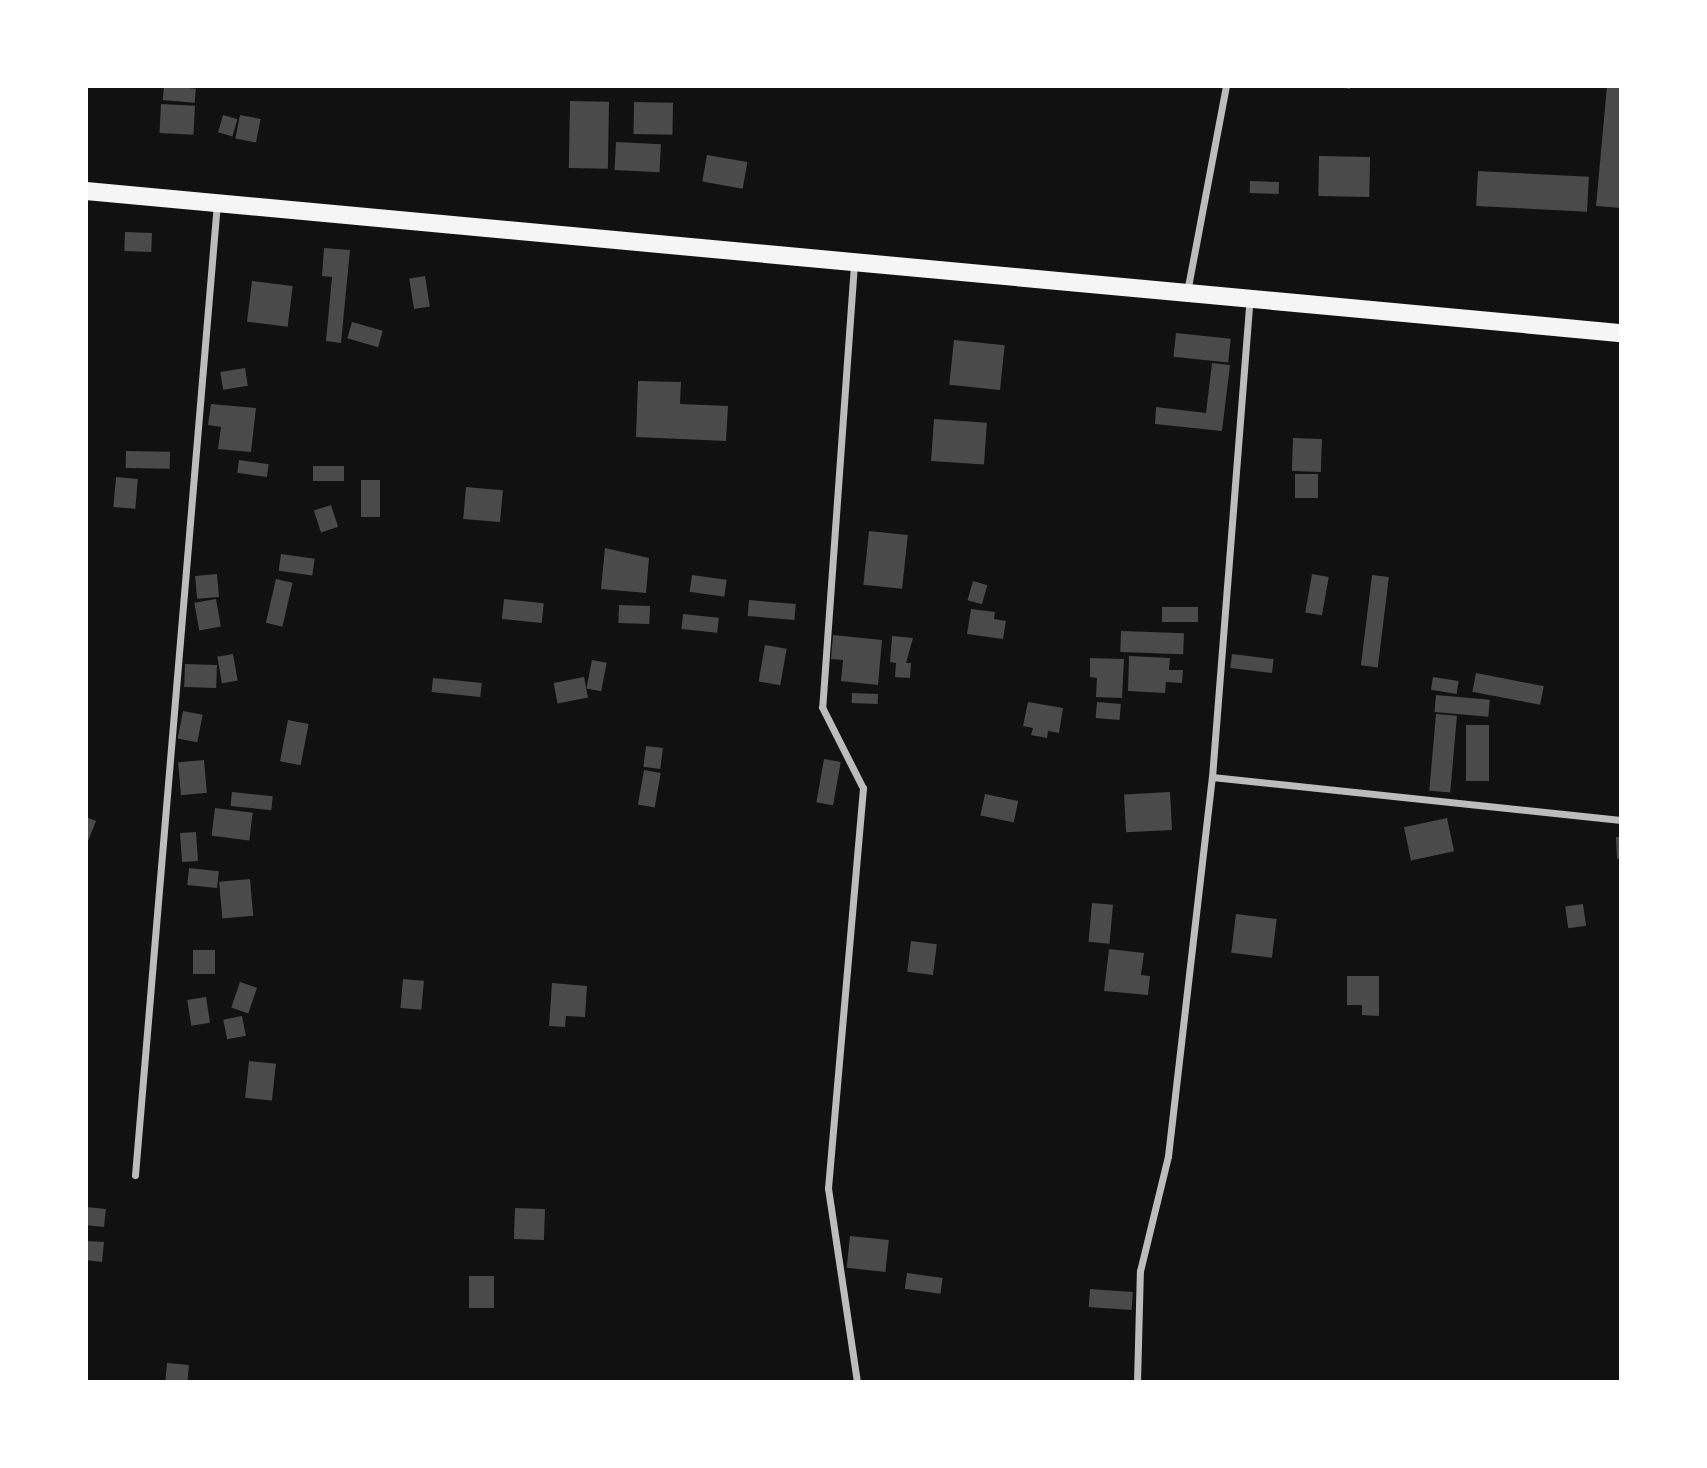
<!DOCTYPE html>
<html>
<head>
<meta charset="utf-8">
<style>
	body { margin:0 }
	#map { position:relative; width:1707px; height:1468px; overflow:hidden; background:#111; font-family:"IBM Plex Sans",sans-serif }
	div>[style] { position:absolute }
	.building>* { inset:0; background:#4a4a4a; transform-origin:0 0 }
	.minor>* { height:7px; margin:-3.5px; padding:0 3.5px; transform-origin:3.5px; border-radius:3.5px; background:#bcbcbc }
	.primary>* { height:18px; margin:-9px; padding:0 9px; transform-origin:9px; border-radius:9px; background:#f5f5f5 }
	span { translate:-50% -50%; white-space:nowrap; text-align:center; line-height:1.15; -webkit-text-stroke:7px #fff; paint-order:stroke }
	.frame { position:absolute; inset:0; border:88px solid #fff; pointer-events:none }
</style>
</head>
<body>
<div id="map">
	<div class="building">
		<div style="left:164px;top:86px;width:32px;height:14px;rotate:5deg"></div>
		<div style="clip-path:polygon(1332px 86px,1350px 86px,1350px 89px)"></div>
		<div style="clip-path:polygon(1607px 86px,1621px 86px,1621px 208px,1596px 206px)"></div>
		<div style="left:570px;top:101px;width:39px;height:67px;rotate:1deg"></div>
		<div style="left:634px;top:102px;width:39px;height:32px;rotate:1deg"></div>
		<div style="left:161px;top:104px;width:34px;height:29px;rotate:3deg"></div>
		<div style="left:223px;top:115px;width:15px;height:18px;rotate:16deg"></div>
		<div style="left:240px;top:115px;width:21px;height:24px;rotate:11deg"></div>
		<div style="left:616px;top:142px;width:45px;height:28px;rotate:3deg"></div>
		<div style="left:707px;top:155px;width:41px;height:27px;rotate:10deg"></div>
		<div style="left:1319px;top:156px;width:51px;height:40px;rotate:1deg"></div>
		<div style="left:1478px;top:171px;width:111px;height:35px;rotate:3deg"></div>
		<div style="left:1250px;top:181px;width:29px;height:12px;rotate:2deg"></div>
		<div style="left:125px;top:232px;width:27px;height:19px;rotate:2deg"></div>
		<div style="clip-path:polygon(324px 248px,350px 250px,341px 343px,326px 341px,332px 277px,322px 276px)"></div>
		<div style="left:425px;top:276px;width:31px;height:16px;rotate:81deg"></div>
		<div style="left:252px;top:281px;width:41px;height:41px;rotate:7deg"></div>
		<div style="left:352px;top:322px;width:32px;height:17px;rotate:16deg"></div>
		<div style="left:1176px;top:333px;width:55px;height:24px;rotate:6deg"></div>
		<div style="left:954px;top:340px;width:51px;height:45px;rotate:6deg"></div>
		<div style="clip-path:polygon(1212px 363px,1230px 365px,1222px 431px,1155px 424px,1156px 407px,1206px 413px)"></div>
		<div style="left:245px;top:368px;width:18px;height:25px;rotate:81deg"></div>
		<div style="clip-path:polygon(638px 381px,681px 382px,680px 404px,728px 406px,726px 441px,636px 437px)"></div>
		<div style="clip-path:polygon(211px 404px,256px 408px,251px 452px,218px 449px,221px 427px,208px 425px)"></div>
		<div style="left:934px;top:419px;width:53px;height:42px;rotate:4deg"></div>
		<div style="left:1293px;top:438px;width:29px;height:33px;rotate:2deg"></div>
		<div style="left:126px;top:451px;width:44px;height:17px;rotate:1deg"></div>
		<div style="left:239px;top:460px;width:30px;height:13px;rotate:8deg"></div>
		<div style="left:313px;top:466px;width:31px;height:15px"></div>
		<div style="left:1295px;top:474px;width:23px;height:24px"></div>
		<div style="left:116px;top:477px;width:22px;height:30px;rotate:5deg"></div>
		<div style="left:361px;top:480px;width:19px;height:37px"></div>
		<div style="left:466px;top:487px;width:37px;height:32px;rotate:5deg"></div>
		<div style="left:331px;top:505px;width:23px;height:18px;rotate:72deg"></div>
		<div style="left:869px;top:531px;width:39px;height:54px;rotate:6deg"></div>
		<div style="clip-path:polygon(605px 548px,649px 558px,646px 593px,601px 589px)"></div>
		<div style="left:281px;top:554px;width:34px;height:17px;rotate:8deg"></div>
		<div style="left:217px;top:574px;width:23px;height:22px;rotate:85deg"></div>
		<div style="left:1312px;top:574px;width:17px;height:39px;rotate:10deg"></div>
		<div style="left:692px;top:575px;width:35px;height:17px;rotate:8deg"></div>
		<div style="left:1372px;top:575px;width:17px;height:91px;rotate:7deg"></div>
		<div style="left:276px;top:579px;width:17px;height:45px;rotate:13deg"></div>
		<div style="left:973px;top:581px;width:15px;height:20px;rotate:16deg"></div>
		<div style="left:216px;top:599px;width:28px;height:22px;rotate:80deg"></div>
		<div style="left:504px;top:599px;width:40px;height:20px;rotate:6deg"></div>
		<div style="left:749px;top:600px;width:47px;height:16px;rotate:5deg"></div>
		<div style="left:619px;top:605px;width:31px;height:18px;rotate:2deg"></div>
		<div style="left:1162px;top:607px;width:36px;height:15px"></div>
		<div style="clip-path:polygon(971px 609px,995px 612px,994px 619px,1006px 621px,1003px 639px,967px 634px)"></div>
		<div style="left:683px;top:614px;width:36px;height:15px;rotate:6deg"></div>
		<div style="left:1121px;top:631px;width:63px;height:21px;rotate:2deg"></div>
		<div style="clip-path:polygon(833px 635px,882px 640px,878px 685px,841px 681px,843px 660px,831px 659px)"></div>
		<div style="clip-path:polygon(892px 636px,913px 638px,906px 663px,911px 663px,910px 678px,895px 677px,896px 663px,890px 662px)"></div>
		<div style="left:765px;top:645px;width:22px;height:37px;rotate:10deg"></div>
		<div style="left:233px;top:654px;width:27px;height:16px;rotate:80deg"></div>
		<div style="left:1232px;top:654px;width:42px;height:14px;rotate:7deg"></div>
		<div style="clip-path:polygon(1129px 656px,1170px 658px,1169px 670px,1183px 670px,1182px 683px,1166px 682px,1165px 693px,1128px 691px)"></div>
		<div style="clip-path:polygon(1090px 658px,1124px 659px,1122px 698px,1096px 697px,1097px 678px,1090px 677px)"></div>
		<div style="left:592px;top:660px;width:15px;height:29px;rotate:11deg"></div>
		<div style="left:185px;top:664px;width:32px;height:23px;rotate:2deg"></div>
		<div style="left:1476px;top:673px;width:69px;height:19px;rotate:11deg"></div>
		<div style="left:584px;top:677px;width:21px;height:31px;rotate:79deg"></div>
		<div style="left:1433px;top:677px;width:26px;height:13px;rotate:9deg"></div>
		<div style="left:433px;top:678px;width:49px;height:14px;rotate:6deg"></div>
		<div style="left:852px;top:693px;width:26px;height:10px;rotate:2deg"></div>
		<div style="left:1436px;top:695px;width:54px;height:17px;rotate:5deg"></div>
		<div style="clip-path:polygon(1028px 702px,1063px 708px,1059px 733px,1048px 731px,1047px 738px,1031px 735px,1033px 728px,1023px 726px)"></div>
		<div style="left:1097px;top:702px;width:24px;height:16px;rotate:5deg"></div>
		<div style="left:183px;top:711px;width:20px;height:28px;rotate:11deg"></div>
		<div style="left:1436px;top:714px;width:21px;height:77px;rotate:5deg"></div>
		<div style="left:288px;top:720px;width:21px;height:42px;rotate:11deg"></div>
		<div style="left:1466px;top:725px;width:23px;height:56px"></div>
		<div style="left:646px;top:746px;width:17px;height:21px;rotate:7deg"></div>
		<div style="left:824px;top:759px;width:17px;height:44px;rotate:10deg"></div>
		<div style="left:204px;top:760px;width:33px;height:26px;rotate:85deg"></div>
		<div style="left:644px;top:770px;width:17px;height:35px;rotate:10deg"></div>
		<div style="left:232px;top:792px;width:41px;height:14px;rotate:6deg"></div>
		<div style="left:1170px;top:792px;width:38px;height:46px;rotate:87deg"></div>
		<div style="left:985px;top:794px;width:34px;height:22px;rotate:12deg"></div>
		<div style="left:215px;top:808px;width:38px;height:28px;rotate:7deg"></div>
		<div style="clip-path:polygon(86px 817px,96px 821px,86px 846px)"></div>
		<div style="left:1447px;top:818px;width:34px;height:44px;rotate:78deg"></div>
		<div style="left:196px;top:832px;width:29px;height:16px;rotate:86deg"></div>
		<div style="clip-path:polygon(1616px 837px,1621px 837px,1621px 859px,1617px 859px)"></div>
		<div style="left:189px;top:868px;width:30px;height:17px;rotate:6deg"></div>
		<div style="left:250px;top:879px;width:37px;height:31px;rotate:85deg"></div>
		<div style="left:1092px;top:903px;width:21px;height:39px;rotate:5deg"></div>
		<div style="left:1583px;top:904px;width:22px;height:18px;rotate:82deg"></div>
		<div style="left:1236px;top:914px;width:41px;height:39px;rotate:7deg"></div>
		<div style="left:911px;top:941px;width:26px;height:31px;rotate:7deg"></div>
		<div style="clip-path:polygon(1109px 949px,1144px 953px,1141px 975px,1150px 976px,1148px 995px,1104px 991px)"></div>
		<div style="left:193px;top:950px;width:22px;height:24px"></div>
		<div style="clip-path:polygon(1347px 976px,1379px 976px,1379px 1016px,1362px 1015px,1362px 1005px,1347px 1005px)"></div>
		<div style="left:403px;top:979px;width:21px;height:29px;rotate:5deg"></div>
		<div style="left:240px;top:982px;width:18px;height:27px;rotate:19deg"></div>
		<div style="clip-path:polygon(552px 983px,587px 986px,585px 1017px,566px 1016px,565px 1027px,549px 1026px)"></div>
		<div style="left:206px;top:997px;width:26px;height:19px;rotate:81deg"></div>
		<div style="left:242px;top:1016px;width:20px;height:19px;rotate:79deg"></div>
		<div style="left:249px;top:1061px;width:27px;height:37px;rotate:6deg"></div>
		<div style="left:86px;top:1207px;width:20px;height:18px;rotate:6deg"></div>
		<div style="left:515px;top:1208px;width:30px;height:31px;rotate:2deg"></div>
		<div style="left:850px;top:1236px;width:39px;height:32px;rotate:6deg"></div>
		<div style="clip-path:polygon(86px 1241px,104px 1242px,102px 1262px,86px 1260px)"></div>
		<div style="left:907px;top:1273px;width:36px;height:16px;rotate:8deg"></div>
		<div style="left:469px;top:1276px;width:25px;height:32px"></div>
		<div style="left:1090px;top:1289px;width:43px;height:18px;rotate:4deg"></div>
		<div style="left:167px;top:1363px;width:22px;height:19px;rotate:5deg"></div>
	</div>
	<div class="minor">
		<div style="left:854px;top:264px;width:444px;rotate:94.1deg"></div>
		<div style="left:822px;top:707px;width:91px;rotate:63.2deg"></div>
		<div style="left:863px;top:788px;width:402px;rotate:95deg"></div>
		<div style="left:828px;top:1188px;width:196px;rotate:81.5deg"></div>
		<div style="left:1187px;top:292px;width:210px;rotate:-79.3deg"></div>
		<div style="left:1212px;top:777px;width:411px;rotate:6deg"></div>
		<div style="left:135px;top:1175px;width:975px;rotate:-85.18deg"></div>
		<div style="left:1137px;top:1382px;width:111px;rotate:-88.5deg"></div>
		<div style="left:1140px;top:1271px;width:118px;rotate:-76.3deg"></div>
		<div style="left:1168px;top:1156px;width:382px;rotate:-83.4deg"></div>
		<div style="left:1212px;top:777px;width:481px;rotate:-85.5deg"></div>
	</div>
	<div class="primary">
		<div style="left:86px;top:191px;width:1542px;rotate:5.29deg"></div>
	</div>
	<div class="frame"></div>
</div>
</body>
</html>
